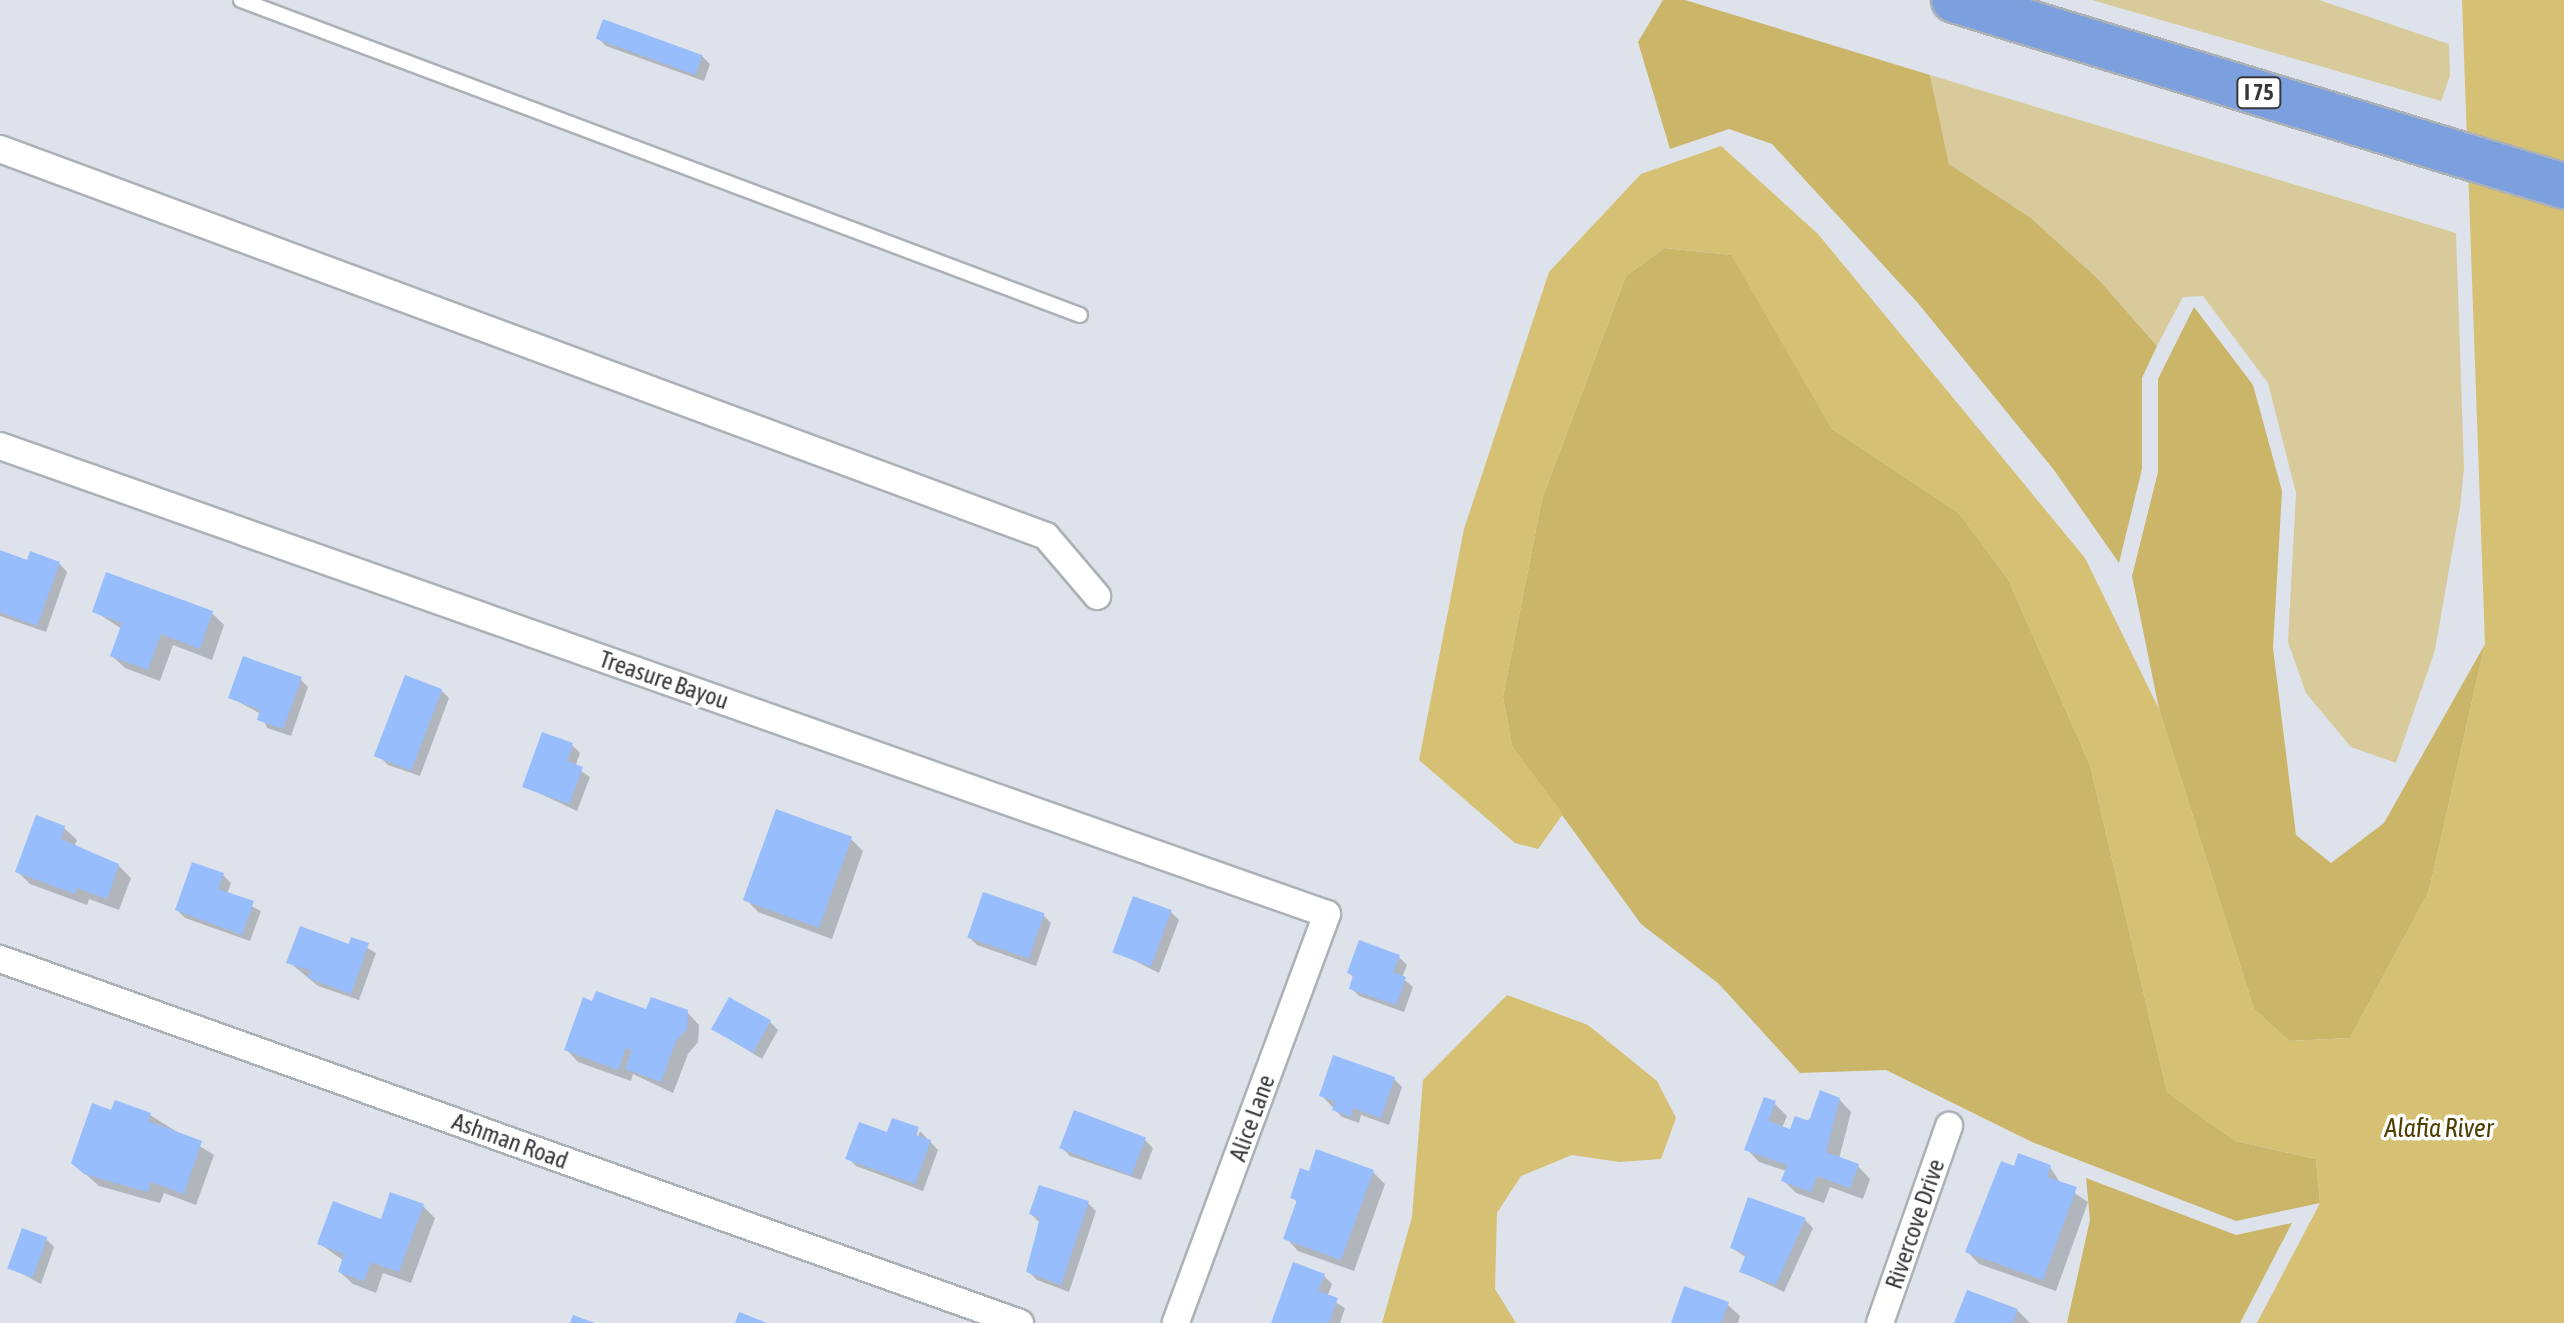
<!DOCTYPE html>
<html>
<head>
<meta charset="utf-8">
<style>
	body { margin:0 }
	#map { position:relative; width:2564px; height:1323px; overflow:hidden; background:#dee3eb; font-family:"Asap Condensed",sans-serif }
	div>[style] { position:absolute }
	.green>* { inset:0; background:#d8ca9b }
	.forest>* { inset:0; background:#cab569 }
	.water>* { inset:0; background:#d5c074 }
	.shadow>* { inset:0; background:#0003 }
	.building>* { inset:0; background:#98bdfc; transform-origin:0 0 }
	.roads { filter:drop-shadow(2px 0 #acb1b8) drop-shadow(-2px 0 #acb1b8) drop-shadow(0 2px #acb1b8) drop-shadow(0 -2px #acb1b8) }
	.service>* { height:14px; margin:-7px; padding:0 7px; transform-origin:7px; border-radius:7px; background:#fff }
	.minor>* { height:26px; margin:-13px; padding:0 13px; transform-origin:13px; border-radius:13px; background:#fff }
	.motorway>* { height:44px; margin:-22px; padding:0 22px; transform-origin:22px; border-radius:22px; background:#7ca0de }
	span { translate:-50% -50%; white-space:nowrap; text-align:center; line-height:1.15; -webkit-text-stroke:7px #fff; paint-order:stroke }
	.shield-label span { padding:2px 6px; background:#fff; border:2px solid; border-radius:6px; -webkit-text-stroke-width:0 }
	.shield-label { font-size:22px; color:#35373a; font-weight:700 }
	.street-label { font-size:24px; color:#35373a }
	.water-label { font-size:26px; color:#4e3f00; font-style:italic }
</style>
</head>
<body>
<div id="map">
	<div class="green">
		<div style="clip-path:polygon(2092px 0,2319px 0,2449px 44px,2450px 76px,2441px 101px)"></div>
		<div style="clip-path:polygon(1930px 75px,2456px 233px,2464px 468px,2460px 507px,2435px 650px,2396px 763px,2351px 747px,2306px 693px,2288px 642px,2296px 493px,2268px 383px,2203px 296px,2183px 297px,2157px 346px,2098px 279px,2031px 218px,1949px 164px)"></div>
	</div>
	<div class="forest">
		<div style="clip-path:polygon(1663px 0,1685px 0,1930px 75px,1949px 164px,2031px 218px,2098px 279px,2157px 346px,2142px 378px,2142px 469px,2119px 563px,2054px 470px,1917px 302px,1772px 144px,1729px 129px,1670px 149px,1638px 42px)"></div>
		<div style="clip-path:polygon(1664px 248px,1732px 255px,1832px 429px,1959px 513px,2008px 579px,2090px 765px,2167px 1092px,2235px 1141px,2316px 1159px,2320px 1203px,2236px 1221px,2032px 1142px,1886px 1070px,1800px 1073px,1719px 984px,1641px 924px,1512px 746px,1503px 697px,1542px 499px,1626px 276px)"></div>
		<div style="clip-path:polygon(2194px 307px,2253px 385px,2282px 491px,2273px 648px,2296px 835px,2331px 863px,2384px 823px,2485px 644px,2429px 891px,2350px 1038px,2289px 1041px,2254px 1009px,2159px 709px,2132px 576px,2158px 472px,2158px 379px)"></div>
		<div style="clip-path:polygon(2086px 1178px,2236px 1235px,2292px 1223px,2240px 1323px,2067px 1323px,2090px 1220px)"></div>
	</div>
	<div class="water">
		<div style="clip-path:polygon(2462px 0,2564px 0,2564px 1323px,2257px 1323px,2320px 1203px,2316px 1159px,2235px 1141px,2167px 1092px,2090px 765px,2008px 579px,1959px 513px,1832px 429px,1731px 255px,1664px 248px,1626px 276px,1542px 499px,1503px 697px,1512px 746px,1563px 814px,1538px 849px,1515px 843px,1419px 760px,1464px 529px,1549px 272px,1641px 174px,1721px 146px,1818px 234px,2085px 558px,2159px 709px,2254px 1009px,2289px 1041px,2350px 1038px,2429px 891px,2485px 644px)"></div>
		<div style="clip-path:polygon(1507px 995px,1588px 1025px,1657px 1081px,1676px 1118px,1661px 1159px,1619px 1162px,1572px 1155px,1521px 1176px,1497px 1213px,1495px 1289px,1516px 1323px,1382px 1323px,1412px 1217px,1423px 1080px)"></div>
	</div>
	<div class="shadow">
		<div style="clip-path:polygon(598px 38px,702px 56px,710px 64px,704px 81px,606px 46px)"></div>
		<div style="clip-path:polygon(0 552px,28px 563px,59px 563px,67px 572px,46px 632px,0 616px)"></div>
		<div style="clip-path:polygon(94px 611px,212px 613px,224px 625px,212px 660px,173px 645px,160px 681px,125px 668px,112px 656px,122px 629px)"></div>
		<div style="clip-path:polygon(300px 679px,308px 687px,291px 736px,267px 728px,261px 714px,231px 698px)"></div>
		<div style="clip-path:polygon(441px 690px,449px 698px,420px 776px,388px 765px,379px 756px)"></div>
		<div style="clip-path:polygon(572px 745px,580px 753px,575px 767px,590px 777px,577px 811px,524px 786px)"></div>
		<div style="clip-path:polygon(64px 828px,77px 840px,74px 847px,118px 865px,131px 878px,119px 910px,89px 899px,87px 905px,30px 884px,17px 871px)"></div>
		<div style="clip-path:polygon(851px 839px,863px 851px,832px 939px,758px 912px,746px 899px)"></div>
		<div style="clip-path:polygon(223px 875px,231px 883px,227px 894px,261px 911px,250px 941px,185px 918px,177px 910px)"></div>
		<div style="clip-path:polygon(1171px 912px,1179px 920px,1159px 973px,1115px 951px)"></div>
		<div style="clip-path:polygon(1043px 915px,1051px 923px,1036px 966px,977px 945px,969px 937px)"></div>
		<div style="clip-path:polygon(352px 939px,376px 953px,359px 1000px,318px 986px,289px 962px,350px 947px)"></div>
		<div style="clip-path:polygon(1399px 957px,1407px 965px,1402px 978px,1413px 987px,1404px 1012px,1359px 996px,1351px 988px,1354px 978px,1349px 973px)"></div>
		<div style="clip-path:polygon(647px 1012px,687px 1012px,699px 1025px,698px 1042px,688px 1054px,673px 1093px,633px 1074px,631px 1081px,578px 1062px,566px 1049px)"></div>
		<div style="clip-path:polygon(770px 1022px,778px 1030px,762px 1059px,713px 1029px)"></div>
		<div style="clip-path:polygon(1394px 1079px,1402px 1087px,1389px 1125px,1361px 1115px,1359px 1123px,1342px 1117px,1321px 1095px)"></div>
		<div style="clip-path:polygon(1839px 1099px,1851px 1112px,1839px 1159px,1858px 1166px,1870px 1179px,1863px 1199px,1830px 1187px,1824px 1203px,1796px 1193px,1783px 1180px,1786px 1171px,1759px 1162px,1747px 1149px,1774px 1103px,1787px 1116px,1782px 1128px,1792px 1131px)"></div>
		<div style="clip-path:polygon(112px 1112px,150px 1115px,214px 1155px,196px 1205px,164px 1193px,160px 1203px,99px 1186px,73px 1163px)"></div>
		<div style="clip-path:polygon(918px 1129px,915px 1145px,920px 1131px,938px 1150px,923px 1191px,856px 1166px,848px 1158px,888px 1135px)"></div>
		<div style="clip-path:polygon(1145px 1140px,1153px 1148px,1141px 1180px,1070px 1156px,1062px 1148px)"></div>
		<div style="clip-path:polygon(2050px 1167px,2061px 1184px,2088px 1202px,2056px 1291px,1979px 1264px,1967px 1251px,2015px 1168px)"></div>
		<div style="clip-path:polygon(1373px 1172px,1385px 1184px,1354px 1271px,1298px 1251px,1286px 1238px,1298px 1203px,1292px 1197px,1310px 1174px)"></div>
		<div style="clip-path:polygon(1088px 1203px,1096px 1211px,1069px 1292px,1037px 1280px,1029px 1272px,1039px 1222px,1031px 1214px)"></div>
		<div style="clip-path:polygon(423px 1206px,435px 1218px,411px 1283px,383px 1273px,376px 1293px,353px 1284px,340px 1272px,344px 1261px,320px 1244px)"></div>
		<div style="clip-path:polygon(1805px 1220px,1813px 1228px,1784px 1292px,1742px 1272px,1747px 1258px,1732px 1248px)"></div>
		<div style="clip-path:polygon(46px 1239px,54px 1247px,41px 1284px,9px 1267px)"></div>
		<div style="clip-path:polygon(1324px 1276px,1332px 1284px,1327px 1297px,1345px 1308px,1340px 1323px,1273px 1323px)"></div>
		<div style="clip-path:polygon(1727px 1304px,1740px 1316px,1738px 1323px,1673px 1323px)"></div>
		<div style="clip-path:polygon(2017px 1310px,2030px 1323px,1957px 1323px)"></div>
	</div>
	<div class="building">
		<div style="left:603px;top:19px;width:106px;height:21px;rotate:20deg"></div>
		<div style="clip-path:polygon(0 550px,27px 560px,30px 551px,60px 562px,37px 626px,0 612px)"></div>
		<div style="clip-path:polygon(106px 572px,213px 611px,200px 649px,161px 634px,148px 670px,110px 656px,122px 623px,92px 612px)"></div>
		<div style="clip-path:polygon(243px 656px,302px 677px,283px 729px,257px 720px,260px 710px,228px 698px)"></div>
		<div style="left:405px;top:675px;width:40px;height:87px;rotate:21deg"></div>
		<div style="clip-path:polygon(542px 732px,573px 743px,567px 761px,583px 767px,569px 804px,522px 787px)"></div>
		<div style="left:776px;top:809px;width:81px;height:97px;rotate:20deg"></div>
		<div style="clip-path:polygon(36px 815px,65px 826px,61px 839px,119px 864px,107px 899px,77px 888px,75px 894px,15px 872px)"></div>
		<div style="clip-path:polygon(192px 862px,224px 873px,218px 889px,254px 901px,242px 935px,175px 910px)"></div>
		<div style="left:983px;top:892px;width:65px;height:48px;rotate:19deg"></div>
		<div style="left:1133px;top:896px;width:41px;height:60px;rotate:20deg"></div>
		<div style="clip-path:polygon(300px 926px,349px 944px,351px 937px,369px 943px,351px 994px,308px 978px,311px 971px,286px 963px)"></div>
		<div style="clip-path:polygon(1359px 940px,1400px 955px,1393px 972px,1406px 977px,1396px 1005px,1349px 989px,1353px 975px,1347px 973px)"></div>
		<div style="clip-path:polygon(596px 991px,646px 1009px,651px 997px,688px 1010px,687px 1029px,676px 1041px,661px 1082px,625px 1069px,632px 1050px,626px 1048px,618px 1070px,564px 1050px,583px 997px,592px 1001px)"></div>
		<div style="left:729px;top:997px;width:48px;height:37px;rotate:29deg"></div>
		<div style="clip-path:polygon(1333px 1055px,1395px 1077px,1381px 1118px,1353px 1108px,1351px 1117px,1332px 1110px,1335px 1101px,1319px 1096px)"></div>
		<div style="clip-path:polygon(1820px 1090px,1840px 1098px,1826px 1152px,1859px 1164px,1850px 1188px,1817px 1176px,1811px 1192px,1781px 1181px,1787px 1165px,1744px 1150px,1764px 1097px,1776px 1101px,1768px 1121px,1790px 1129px,1795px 1116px,1809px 1121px)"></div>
		<div style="clip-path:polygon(115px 1100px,151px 1113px,148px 1121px,202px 1141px,184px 1194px,151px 1182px,148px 1192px,84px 1174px,71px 1163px,92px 1103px,111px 1110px)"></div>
		<div style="left:1074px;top:1110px;width:77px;height:41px;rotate:21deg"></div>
		<div style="clip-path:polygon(892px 1118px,919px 1127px,916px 1135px,931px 1140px,915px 1184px,845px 1159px,859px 1122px,887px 1132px)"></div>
		<div style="clip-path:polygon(1316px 1149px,1374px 1170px,1341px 1260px,1283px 1239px,1297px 1200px,1290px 1198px,1300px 1168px,1309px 1171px)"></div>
		<div style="clip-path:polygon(2018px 1153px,2051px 1165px,2047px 1177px,2077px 1187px,2043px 1280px,1965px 1252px,2001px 1161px,2014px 1166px)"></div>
		<div style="clip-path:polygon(1039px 1185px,1089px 1201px,1061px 1285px,1026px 1272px,1040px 1218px,1029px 1214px)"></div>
		<div style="clip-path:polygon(390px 1192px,424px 1204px,399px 1272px,371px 1262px,364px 1281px,338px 1272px,344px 1254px,317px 1244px,333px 1201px,381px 1219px)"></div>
		<div style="clip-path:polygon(1748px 1197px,1806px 1218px,1776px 1285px,1739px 1272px,1746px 1254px,1730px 1248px)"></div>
		<div style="left:22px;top:1228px;width:27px;height:43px;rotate:20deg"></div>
		<div style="clip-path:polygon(1293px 1262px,1325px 1274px,1318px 1291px,1338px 1298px,1329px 1323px,1271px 1323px)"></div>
		<div style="clip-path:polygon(1684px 1286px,1729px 1302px,1721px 1323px,1671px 1323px)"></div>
		<div style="clip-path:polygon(1967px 1290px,2018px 1309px,2013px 1323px,1954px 1323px)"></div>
		<div style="clip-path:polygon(739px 1312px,767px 1323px,735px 1323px)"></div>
		<div style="clip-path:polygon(573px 1315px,595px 1323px,570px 1323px)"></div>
	</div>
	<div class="roads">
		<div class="service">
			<div style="left:241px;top:0;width:896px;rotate:20.58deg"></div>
		</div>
		<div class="minor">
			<div style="left:0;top:149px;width:1115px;rotate:20.3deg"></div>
			<div style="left:1046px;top:536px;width:79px;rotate:49.6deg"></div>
			<div style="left:0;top:446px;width:1407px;rotate:19.43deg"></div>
			<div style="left:1327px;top:914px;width:436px;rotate:110.3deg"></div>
			<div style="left:0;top:959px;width:1083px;rotate:19.64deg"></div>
			<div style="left:1880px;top:1323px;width:209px;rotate:-70.7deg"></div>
		</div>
		<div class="motorway">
			<div style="left:1954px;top:0;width:638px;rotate:16.96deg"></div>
		</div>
	</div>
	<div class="shield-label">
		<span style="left:2259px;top:93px">I 75</span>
	</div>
	<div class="street-label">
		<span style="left:664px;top:680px;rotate:19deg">Treasure Bayou</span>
		<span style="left:1252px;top:1118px;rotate:-70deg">Alice Lane</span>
		<span style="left:510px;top:1141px;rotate:20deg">Ashman Road</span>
		<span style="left:1915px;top:1224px;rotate:-71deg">Rivercove Drive</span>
	</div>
	<div class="water-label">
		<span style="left:2439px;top:1129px">Alafia River</span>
	</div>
</div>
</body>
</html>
